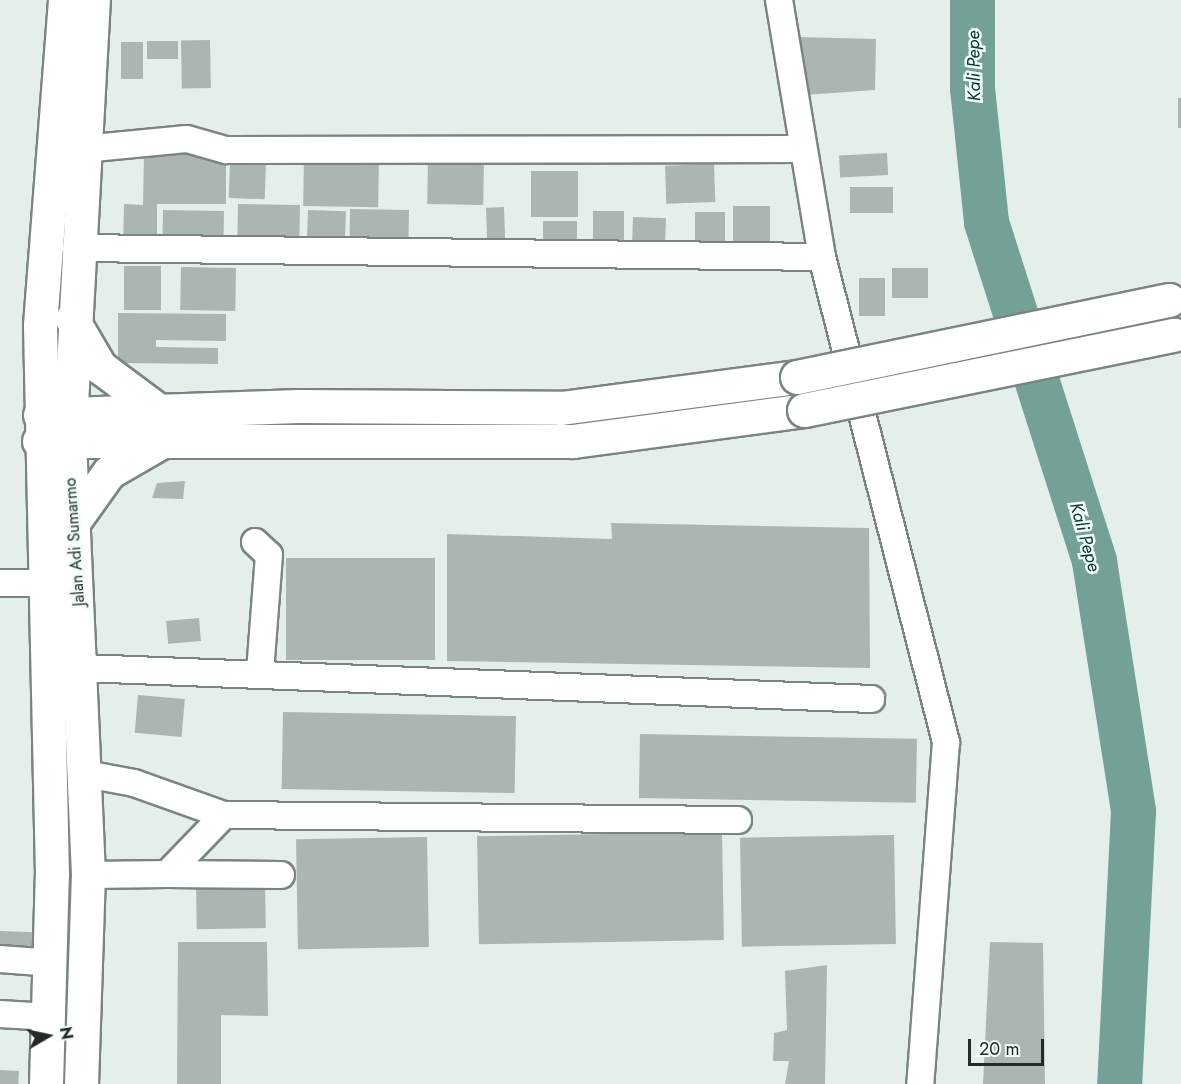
<!DOCTYPE html>
<html>
<head>
<meta charset="utf-8">
<style>
	body { margin:0 }
	#map { position:relative; width:1181px; height:1084px; overflow:hidden; background:#e4efec; font-family:Jost,sans-serif }
	div>[style] { position:absolute }
	.river>* { height:45px; margin:-22.5px; padding:0 22.5px; transform-origin:22.5px; border-radius:22.5px; background:#74a195 }
	.building>* { inset:0; background:#abb6b3; transform-origin:0 0 }
	.roads { filter:drop-shadow(2px 0 #7a8582) drop-shadow(-2px 0 #7a8582) drop-shadow(0 2px #7a8582) drop-shadow(0 -2px #7a8582) }
	.minor>* { height:26px; margin:-13px; padding:0 13px; transform-origin:13px; border-radius:13px; background:#fff }
	.major>* { height:33px; margin:-16.5px; padding:0 16.5px; transform-origin:16.5px; border-radius:16.5px; background:#fff }
	.highway>* { height:33px; margin:-16.5px; padding:0 16.5px; transform-origin:16.5px; border-radius:16.5px; background:#fff }
	.bridges { filter:drop-shadow(2px 0 #7a8582) drop-shadow(-2px 0 #7a8582) drop-shadow(0 2px #7a8582) drop-shadow(0 -2px #7a8582) }
	.highway-bridge>* { height:33px; margin:-16.5px; padding:0 16.5px; transform-origin:16.5px; border-radius:16.5px; background:#fff }
	span { translate:-50% -50%; white-space:nowrap; text-align:center; line-height:1.15; -webkit-text-stroke:5px #f1fdf9; paint-order:stroke }
	.street-label { font-size:16px; color:#252a28 }
	.water-label { font-size:18px; color:#07342b; font-style:italic }
	.north { position:absolute; left:18px; top:1006px; width:60px; height:60px; -webkit-text-stroke:4px #f1fdf9; paint-order:stroke; rotate:81deg; font-size:16px; font-weight:700; line-height:24px; text-align:center; color:#252a28 }
	.north::after { content:''; display:block; margin:auto; width:21px; height:27px; background:#252a28; clip-path:polygon(50% 0,100% 100%,50% 72%,0 100%) }
	.scale { position:absolute; left:968px; top:1039px; width:76px; height:27px; box-sizing:border-box; border:3px solid #252a28; border-top:0; padding-left:8px; font-size:18px; line-height:21px; white-space:nowrap; color:#252a28; -webkit-text-stroke:4px #f1fdf9; paint-order:stroke }
</style>
</head>
<body>
<div id="map">
	<div class="river">
		<div style="left:972px;top:0;width:88px;rotate:90deg"></div>
		<div style="left:972px;top:88px;width:135px;rotate:84deg"></div>
		<div style="left:986px;top:222px;width:356px;rotate:72.3deg"></div>
		<div style="left:1094px;top:561px;width:253px;rotate:81.1deg"></div>
		<div style="left:1133px;top:811px;width:273px;rotate:92.9deg"></div>
	</div>
	<div class="building">
		<div style="clip-path:polygon(798px 37px,876px 39px,875px 90px,804px 95px)"></div>
		<div style="left:210px;top:40px;width:48px;height:29px;rotate:89deg"></div>
		<div style="left:147px;top:41px;width:31px;height:18px"></div>
		<div style="left:121px;top:42px;width:22px;height:37px"></div>
		<div style="left:1178px;top:98px;width:3px;height:30px"></div>
		<div style="clip-path:polygon(144px 153px,226px 153px,226px 204px,157px 204px,157px 248px,123px 248px,124px 204px,143px 205px)"></div>
		<div style="left:887px;top:153px;width:22px;height:48px;rotate:87deg"></div>
		<div style="left:304px;top:156px;width:75px;height:50px;rotate:1deg"></div>
		<div style="left:428px;top:158px;width:56px;height:46px;rotate:1deg"></div>
		<div style="left:230px;top:161px;width:36px;height:37px;rotate:2deg"></div>
		<div style="left:714px;top:164px;width:38px;height:49px;rotate:88deg"></div>
		<div style="left:531px;top:171px;width:47px;height:46px"></div>
		<div style="left:850px;top:187px;width:43px;height:26px"></div>
		<div style="left:238px;top:204px;width:62px;height:46px;rotate:1deg"></div>
		<div style="left:770px;top:206px;width:45px;height:37px;rotate:90deg"></div>
		<div style="left:504px;top:207px;width:38px;height:18px;rotate:88deg"></div>
		<div style="left:350px;top:209px;width:59px;height:41px;rotate:1deg"></div>
		<div style="left:163px;top:210px;width:61px;height:33px;rotate:1deg"></div>
		<div style="left:308px;top:210px;width:38px;height:39px;rotate:2deg"></div>
		<div style="left:593px;top:211px;width:31px;height:43px"></div>
		<div style="left:695px;top:212px;width:30px;height:36px"></div>
		<div style="left:633px;top:217px;width:33px;height:31px;rotate:2deg"></div>
		<div style="left:543px;top:221px;width:34px;height:29px"></div>
		<div style="left:124px;top:266px;width:37px;height:44px"></div>
		<div style="left:181px;top:267px;width:55px;height:43px;rotate:1deg"></div>
		<div style="left:892px;top:268px;width:36px;height:30px"></div>
		<div style="left:859px;top:278px;width:26px;height:38px"></div>
		<div style="clip-path:polygon(118px 313px,226px 314px,226px 341px,156px 340px,156px 347px,218px 348px,218px 364px,118px 363px)"></div>
		<div style="clip-path:polygon(185px 481px,183px 499px,152px 498px,157px 483px)"></div>
		<div style="clip-path:polygon(611px 523px,869px 528px,870px 668px,447px 661px,447px 534px,612px 539px)"></div>
		<div style="left:286px;top:558px;width:149px;height:102px"></div>
		<div style="left:199px;top:618px;width:23px;height:33px;rotate:85deg"></div>
		<div style="left:138px;top:695px;width:47px;height:38px;rotate:5deg"></div>
		<div style="left:283px;top:712px;width:233px;height:77px;rotate:1deg"></div>
		<div style="left:640px;top:734px;width:277px;height:64px;rotate:1deg"></div>
		<div style="left:722px;top:832px;width:108px;height:245px;rotate:89deg"></div>
		<div style="left:894px;top:835px;width:109px;height:154px;rotate:89deg"></div>
		<div style="left:427px;top:837px;width:110px;height:131px;rotate:89deg"></div>
		<div style="left:265px;top:884px;width:44px;height:69px;rotate:89deg"></div>
		<div style="left:0;top:931px;width:35px;height:21px;rotate:2deg"></div>
		<div style="clip-path:polygon(178px 942px,267px 942px,268px 1016px,221px 1015px,221px 1084px,177px 1084px)"></div>
		<div style="clip-path:polygon(990px 942px,1043px 943px,1045px 1084px,983px 1084px)"></div>
		<div style="clip-path:polygon(827px 965px,825px 1084px,785px 1084px,789px 1061px,773px 1061px,774px 1033px,787px 1030px,785px 971px)"></div>
		<div style="left:0;top:1070px;width:19px;height:14px;rotate:3deg"></div>
	</div>
	<div class="roads">
		<div class="minor">
			<div style="left:779px;top:0;width:261px;rotate:80.5deg"></div>
			<div style="left:822px;top:257px;width:501px;rotate:75.66deg"></div>
			<div style="left:946px;top:742px;width:343px;rotate:94.3deg"></div>
			<div style="left:83px;top:149px;width:104px;rotate:-5.5deg"></div>
			<div style="left:187px;top:139px;width:41px;rotate:15.8deg"></div>
			<div style="left:226px;top:150px;width:577px;rotate:-0.1deg"></div>
			<div style="left:76px;top:248px;width:746px;rotate:0.69deg"></div>
			<div style="left:255px;top:542px;width:19px;rotate:43deg"></div>
			<div style="left:269px;top:555px;width:116px;rotate:94.4deg"></div>
			<div style="left:0;top:583px;width:42px"></div>
			<div style="left:83px;top:668px;width:789px;rotate:2.25deg"></div>
			<div style="left:86px;top:774px;width:49px;rotate:10.6deg"></div>
			<div style="left:134px;top:783px;width:96px;rotate:19.6deg"></div>
			<div style="left:167px;top:874px;width:114px;rotate:0.5deg"></div>
			<div style="left:88px;top:875px;width:79px;rotate:-0.7deg"></div>
			<div style="left:167px;top:874px;width:82px;rotate:-46deg"></div>
			<div style="left:224px;top:815px;width:514px;rotate:0.56deg"></div>
			<div style="left:0;top:959px;width:53px;rotate:4.3deg"></div>
			<div style="left:0;top:1014px;width:50px;rotate:3.4deg"></div>
		</div>
		<div class="major">
			<div style="left:46px;top:1084px;width:209px;rotate:-88.4deg"></div>
			<div style="left:52px;top:875px;width:550px;rotate:-91.25deg"></div>
			<div style="left:40px;top:325px;width:326px;rotate:-85.6deg"></div>
			<div style="left:81px;top:1084px;width:209px;rotate:-88.1deg"></div>
			<div style="left:88px;top:875px;width:434px;rotate:-92.5deg"></div>
			<div style="left:69px;top:441px;width:442px;rotate:-86.9deg"></div>
		</div>
		<div class="highway">
			<div style="left:72px;top:319px;width:56px;rotate:59.7deg"></div>
			<div style="left:100px;top:367px;width:74px;rotate:36.7deg"></div>
			<div style="left:40px;top:415px;width:259px;rotate:-2deg"></div>
			<div style="left:299px;top:406px;width:262px;rotate:0.4deg"></div>
			<div style="left:561px;top:408px;width:238px;rotate:-7.5deg"></div>
			<div style="left:39px;top:441px;width:534px"></div>
			<div style="left:573px;top:441px;width:233px;rotate:-7.6deg"></div>
			<div style="left:74px;top:521px;width:60px;rotate:-54.5deg"></div>
			<div style="left:109px;top:472px;width:60px;rotate:-30deg"></div>
		</div>
	</div>
	<div class="bridges">
		<div class="highway-bridge">
			<div style="left:797px;top:377px;width:380px;rotate:-11.7deg"></div>
			<div style="left:804px;top:410px;width:378px;rotate:-11.5deg"></div>
		</div>
	</div>
	<div class="street-label">
		<span style="left:75px;top:542px;rotate:-94deg">Jalan Adi Sumarmo</span>
	</div>
	<div class="water-label">
		<span style="left:974px;top:66px;rotate:-91deg">Kali Pepe</span>
		<span style="left:1085px;top:537px;rotate:74deg">Kali Pepe</span>
	</div>
	<div class="north">N</div>
	<div class="scale">20 m</div>
</div>
</body>
</html>
